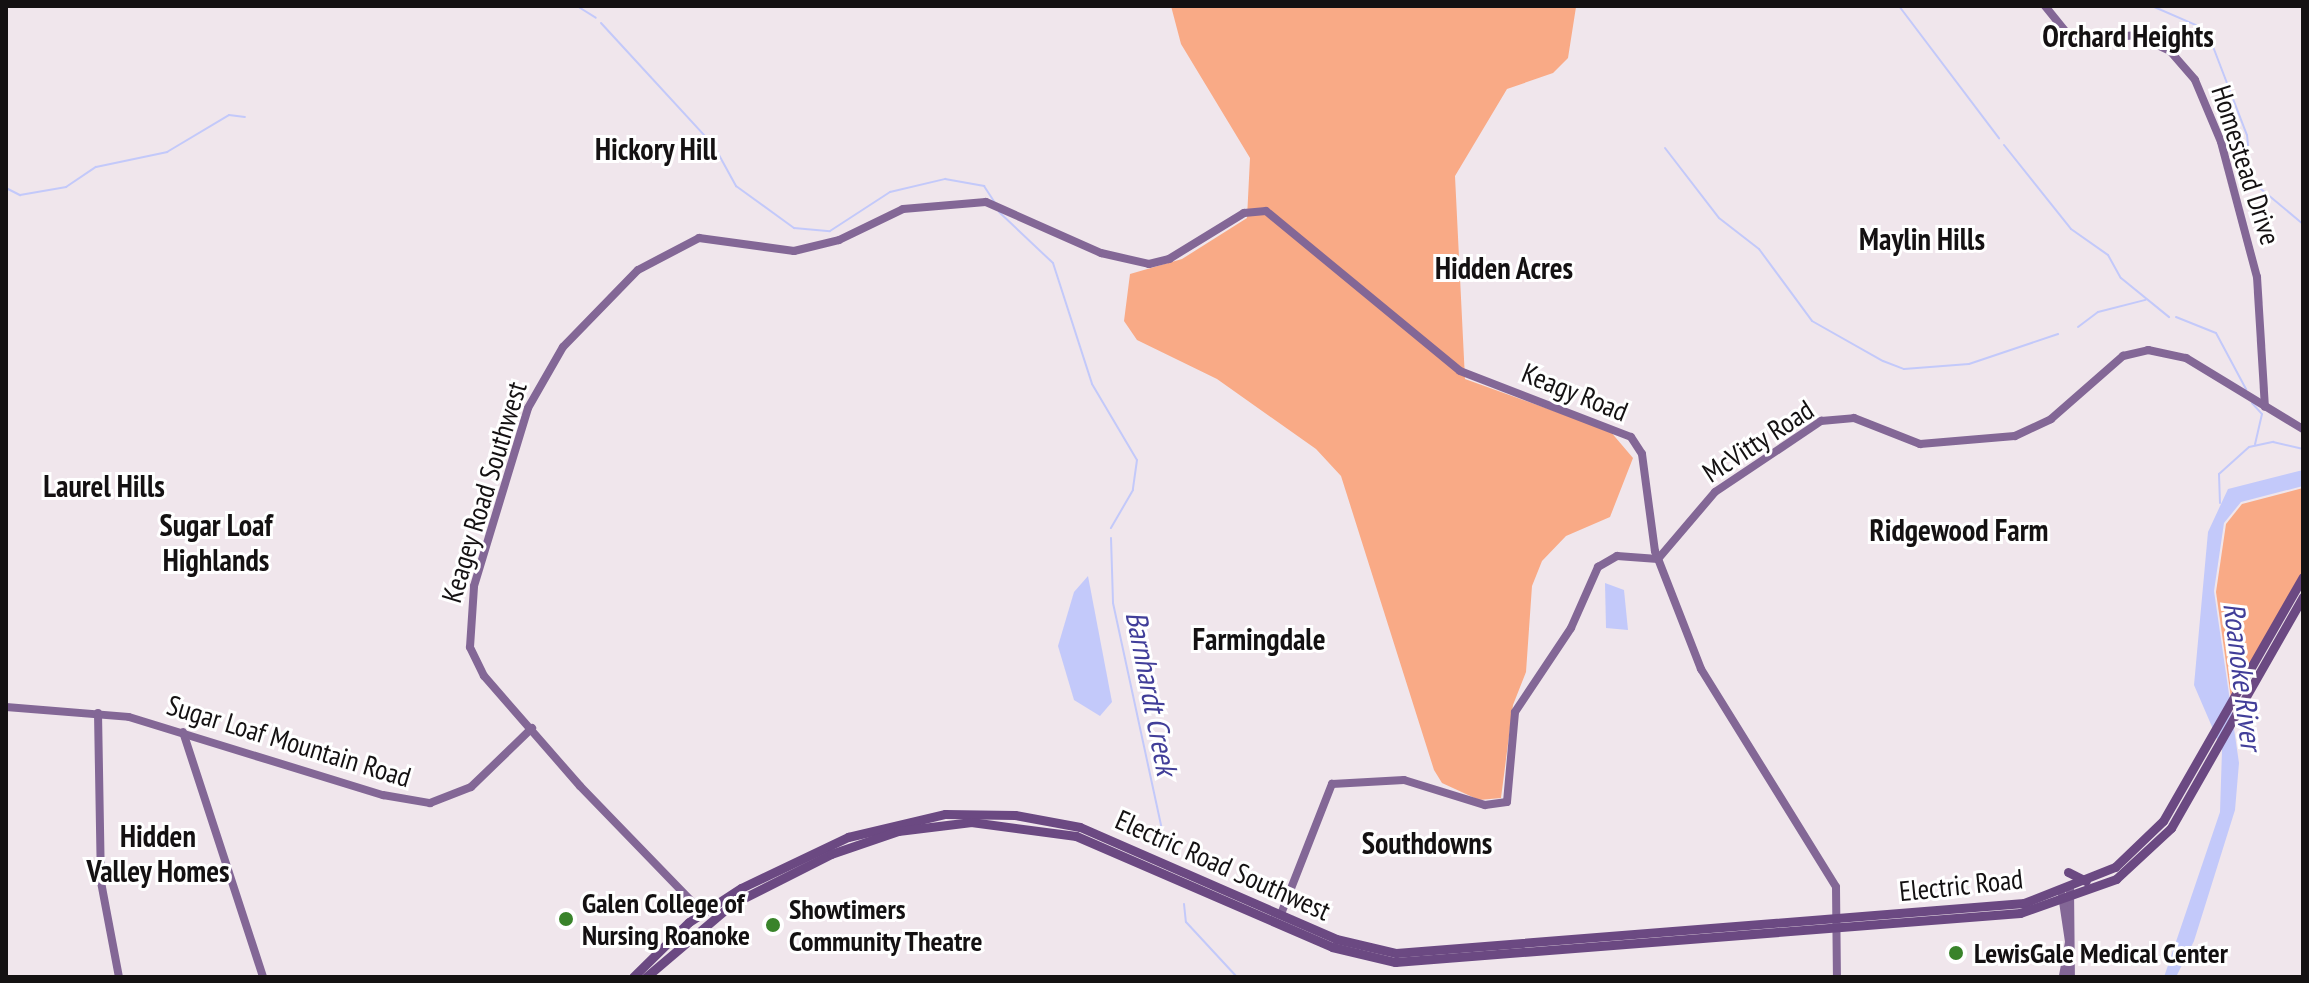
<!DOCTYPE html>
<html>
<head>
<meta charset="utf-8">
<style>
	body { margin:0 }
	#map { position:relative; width:2309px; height:983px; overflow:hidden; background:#f0e6ec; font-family:"PT Sans Narrow",sans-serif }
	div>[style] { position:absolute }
	.green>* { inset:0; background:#f9aa86 }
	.water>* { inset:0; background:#c3c9fa }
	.stream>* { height:2px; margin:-1px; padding:0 1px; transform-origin:1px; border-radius:1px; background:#c3c9fa }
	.secondary>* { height:8px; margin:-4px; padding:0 4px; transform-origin:4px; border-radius:4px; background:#836796 }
	.primary>* { height:9px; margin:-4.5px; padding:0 4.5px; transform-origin:4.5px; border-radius:4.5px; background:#6b4982 }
	.dots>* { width:22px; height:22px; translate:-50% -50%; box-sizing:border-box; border:4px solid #fff; border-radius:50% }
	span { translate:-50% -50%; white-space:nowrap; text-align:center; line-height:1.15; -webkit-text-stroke:6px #fff; paint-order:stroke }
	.street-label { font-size:28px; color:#141112 }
	.poi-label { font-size:28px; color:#141112; font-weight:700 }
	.left { translate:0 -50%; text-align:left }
	.neighbourhood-label { font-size:30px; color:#141112; font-weight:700 }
	.water-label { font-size:30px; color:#413e99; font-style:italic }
	.frame { position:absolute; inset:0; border:8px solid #141112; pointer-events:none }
</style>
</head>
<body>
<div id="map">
	<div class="green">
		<div style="clip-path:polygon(1171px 6px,1576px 7px,1568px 58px,1553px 73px,1507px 89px,1455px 176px,1465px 379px,1610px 431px,1633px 458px,1610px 517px,1566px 536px,1542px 561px,1532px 586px,1526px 672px,1513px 705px,1501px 798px,1479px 800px,1442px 783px,1434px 770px,1341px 476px,1316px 449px,1217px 379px,1137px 340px,1124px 321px,1130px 274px,1182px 259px,1247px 218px,1250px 158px,1181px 44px)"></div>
		<div style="clip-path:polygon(2303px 488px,2303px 570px,2231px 698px,2216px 592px,2226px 524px,2242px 504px)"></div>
	</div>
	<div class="water">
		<div style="clip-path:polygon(2303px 470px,2303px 486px,2241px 502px,2224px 523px,2214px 591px,2239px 763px,2235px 810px,2194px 941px,2176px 977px,2164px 977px,2220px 812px,2222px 750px,2194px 685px,2208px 532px,2228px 489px)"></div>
		<div style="clip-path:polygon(1088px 576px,1112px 702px,1100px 716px,1074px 700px,1058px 646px,1074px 592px)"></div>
		<div style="clip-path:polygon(1605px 583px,1624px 590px,1628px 630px,1606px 628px)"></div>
	</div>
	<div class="stream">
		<div style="left:577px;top:6px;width:22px;rotate:32deg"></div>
		<div style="left:1899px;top:6px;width:166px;rotate:52.9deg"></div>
		<div style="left:2152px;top:6px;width:48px;rotate:23.4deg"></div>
		<div style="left:2196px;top:25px;width:25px;rotate:50deg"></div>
		<div style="left:2212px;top:44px;width:97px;rotate:69deg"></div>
		<div style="left:2247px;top:135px;width:41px;rotate:84.4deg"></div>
		<div style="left:601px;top:23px;width:167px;rotate:47.4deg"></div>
		<div style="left:714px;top:146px;width:46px;rotate:61.2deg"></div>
		<div style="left:736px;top:186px;width:72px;rotate:35.9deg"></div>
		<div style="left:794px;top:228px;width:36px;rotate:5deg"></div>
		<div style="left:830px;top:231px;width:72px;rotate:-33deg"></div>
		<div style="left:890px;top:192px;width:57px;rotate:-13.3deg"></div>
		<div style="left:945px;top:179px;width:40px;rotate:10deg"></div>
		<div style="left:984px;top:186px;width:20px;rotate:57deg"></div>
		<div style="left:2004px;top:145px;width:107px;rotate:51.4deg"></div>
		<div style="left:2071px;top:229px;width:45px;rotate:35.1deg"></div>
		<div style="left:2108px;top:255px;width:26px;rotate:61deg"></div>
		<div style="left:2121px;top:278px;width:62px;rotate:39.1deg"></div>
		<div style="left:1665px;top:148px;width:88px;rotate:52.4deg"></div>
		<div style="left:1719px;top:218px;width:51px;rotate:37.8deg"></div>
		<div style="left:1759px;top:249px;width:89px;rotate:53.6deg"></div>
		<div style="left:1812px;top:321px;width:81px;rotate:29.4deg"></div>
		<div style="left:1883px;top:361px;width:22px;rotate:21deg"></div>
		<div style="left:1904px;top:369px;width:65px;rotate:-4.4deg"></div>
		<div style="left:1969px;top:364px;width:94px;rotate:-18.6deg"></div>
		<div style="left:2255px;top:184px;width:62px;rotate:39.8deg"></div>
		<div style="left:6px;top:188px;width:16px;rotate:27deg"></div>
		<div style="left:20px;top:195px;width:47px;rotate:-9.9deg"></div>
		<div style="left:66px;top:187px;width:36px;rotate:-34deg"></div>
		<div style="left:96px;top:167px;width:73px;rotate:-11.9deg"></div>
		<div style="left:167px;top:152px;width:72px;rotate:-30.8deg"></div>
		<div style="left:229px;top:115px;width:16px;rotate:7deg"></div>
		<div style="left:999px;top:212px;width:74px;rotate:43.4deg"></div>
		<div style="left:1053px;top:263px;width:127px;rotate:72.1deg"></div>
		<div style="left:1092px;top:384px;width:88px;rotate:59.4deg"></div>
		<div style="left:1137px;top:460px;width:30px;rotate:98deg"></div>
		<div style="left:1133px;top:490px;width:44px;rotate:120.1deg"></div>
		<div style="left:2176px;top:317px;width:43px;rotate:21.8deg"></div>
		<div style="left:2216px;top:333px;width:64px;rotate:61.8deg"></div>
		<div style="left:2078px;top:327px;width:25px;rotate:-37deg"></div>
		<div style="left:2098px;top:312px;width:49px;rotate:-14.3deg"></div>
		<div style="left:2252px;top:403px;width:15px;rotate:48deg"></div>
		<div style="left:2262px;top:414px;width:31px;rotate:103deg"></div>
		<div style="left:2220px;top:503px;width:29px;rotate:-92deg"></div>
		<div style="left:2219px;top:474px;width:40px;rotate:-42deg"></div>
		<div style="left:2249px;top:447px;width:25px;rotate:-12deg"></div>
		<div style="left:2273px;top:442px;width:31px;rotate:13deg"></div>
		<div style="left:1111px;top:538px;width:65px;rotate:88.2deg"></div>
		<div style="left:1113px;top:603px;width:256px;rotate:77.8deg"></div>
		<div style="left:1184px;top:904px;width:18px;rotate:84deg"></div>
		<div style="left:1186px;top:922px;width:75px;rotate:47.2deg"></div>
	</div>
	<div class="secondary">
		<div style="left:2045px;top:6px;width:46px;rotate:51.1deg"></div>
		<div style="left:2074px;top:42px;width:62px;rotate:-6.4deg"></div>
		<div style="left:2136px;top:35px;width:38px;rotate:25deg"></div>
		<div style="left:2170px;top:51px;width:38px;rotate:49deg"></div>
		<div style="left:2195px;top:80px;width:67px;rotate:67.2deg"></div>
		<div style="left:2221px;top:142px;width:140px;rotate:75.1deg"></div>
		<div style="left:2257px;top:277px;width:130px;rotate:86.5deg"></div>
		<div style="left:6px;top:707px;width:123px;rotate:4.6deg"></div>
		<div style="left:129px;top:717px;width:266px;rotate:17.1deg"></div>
		<div style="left:383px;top:795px;width:48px;rotate:9.7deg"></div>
		<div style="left:430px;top:803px;width:44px;rotate:-21.3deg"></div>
		<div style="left:471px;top:787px;width:85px;rotate:-44deg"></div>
		<div style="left:98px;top:713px;width:169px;rotate:89deg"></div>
		<div style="left:101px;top:882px;width:97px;rotate:79.3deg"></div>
		<div style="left:183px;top:732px;width:258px;rotate:71.9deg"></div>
		<div style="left:2070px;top:888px;width:89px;rotate:89.4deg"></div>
		<div style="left:2062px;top:895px;width:48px;rotate:81.5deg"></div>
		<div style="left:2069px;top:942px;width:36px;rotate:100deg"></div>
		<div style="left:702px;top:912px;width:175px;rotate:-134.1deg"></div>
		<div style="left:580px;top:786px;width:146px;rotate:-131.1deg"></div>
		<div style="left:484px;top:676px;width:32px;rotate:-116deg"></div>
		<div style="left:470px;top:647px;width:61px;rotate:-86.2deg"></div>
		<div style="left:474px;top:586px;width:186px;rotate:-73.1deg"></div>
		<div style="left:528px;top:408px;width:70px;rotate:-60.2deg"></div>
		<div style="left:563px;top:347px;width:107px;rotate:-45.8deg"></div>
		<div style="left:638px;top:270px;width:69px;rotate:-27.7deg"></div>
		<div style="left:699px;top:238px;width:96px;rotate:7.8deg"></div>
		<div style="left:794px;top:251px;width:46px;rotate:-13.7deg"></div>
		<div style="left:839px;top:240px;width:71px;rotate:-25.8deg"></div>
		<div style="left:903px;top:209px;width:83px;rotate:-4.8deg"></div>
		<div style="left:986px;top:202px;width:126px;rotate:23.9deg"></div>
		<div style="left:1101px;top:253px;width:49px;rotate:12.9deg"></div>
		<div style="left:1149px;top:264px;width:21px;rotate:-14deg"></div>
		<div style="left:1169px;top:259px;width:88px;rotate:-31.5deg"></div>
		<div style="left:1244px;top:213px;width:22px;rotate:-5deg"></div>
		<div style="left:1266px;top:211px;width:251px;rotate:39.5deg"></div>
		<div style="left:1460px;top:371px;width:183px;rotate:21.1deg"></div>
		<div style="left:1631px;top:437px;width:20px;rotate:57deg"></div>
		<div style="left:1642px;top:454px;width:98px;rotate:82.4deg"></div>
		<div style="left:1655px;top:551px;width:127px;rotate:68.7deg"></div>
		<div style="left:1701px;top:669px;width:256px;rotate:58.2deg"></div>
		<div style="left:1836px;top:887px;width:90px;rotate:89.4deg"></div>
		<div style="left:1281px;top:914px;width:140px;rotate:-68.6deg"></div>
		<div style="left:1332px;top:784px;width:72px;rotate:-3.2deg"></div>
		<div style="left:1404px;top:780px;width:85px;rotate:17.2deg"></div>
		<div style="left:1485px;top:805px;width:22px;rotate:-8deg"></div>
		<div style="left:1507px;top:802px;width:90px;rotate:-84.9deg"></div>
		<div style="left:1515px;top:712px;width:101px;rotate:-56.3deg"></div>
		<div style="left:1571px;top:628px;width:67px;rotate:-66.1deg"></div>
		<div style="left:1598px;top:567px;width:22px;rotate:-30deg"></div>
		<div style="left:1617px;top:556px;width:41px;rotate:4.2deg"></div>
		<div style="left:1658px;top:559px;width:88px;rotate:-49.6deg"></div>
		<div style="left:1715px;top:492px;width:128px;rotate:-33.8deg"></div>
		<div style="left:1821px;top:421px;width:33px;rotate:-5deg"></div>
		<div style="left:1854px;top:418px;width:71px;rotate:21.5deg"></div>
		<div style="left:1920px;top:444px;width:95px;rotate:-4.8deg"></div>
		<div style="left:2015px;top:436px;width:40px;rotate:-25deg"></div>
		<div style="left:2051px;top:419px;width:96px;rotate:-41.2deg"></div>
		<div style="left:2123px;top:356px;width:26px;rotate:-13deg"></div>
		<div style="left:2148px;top:350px;width:39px;rotate:12deg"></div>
		<div style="left:2186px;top:358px;width:137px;rotate:31.3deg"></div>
	</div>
	<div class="primary">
		<div style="left:2068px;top:872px;width:20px;rotate:27deg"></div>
		<div style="left:633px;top:977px;width:78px;rotate:-44.5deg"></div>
		<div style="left:689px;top:922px;width:62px;rotate:-33.2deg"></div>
		<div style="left:741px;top:888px;width:119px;rotate:-25.5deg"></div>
		<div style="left:848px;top:837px;width:100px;rotate:-13.3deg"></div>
		<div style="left:945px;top:814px;width:70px;rotate:0.8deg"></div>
		<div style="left:1015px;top:815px;width:66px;rotate:10.5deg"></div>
		<div style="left:1080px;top:827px;width:279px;rotate:23.6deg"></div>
		<div style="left:1336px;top:939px;width:62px;rotate:13.1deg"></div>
		<div style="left:1396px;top:953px;width:630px;rotate:-4.55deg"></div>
		<div style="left:2024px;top:903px;width:98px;rotate:-21.6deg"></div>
		<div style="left:2115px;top:867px;width:66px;rotate:-43.8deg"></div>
		<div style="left:2163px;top:821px;width:281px;rotate:-60.2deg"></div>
		<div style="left:646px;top:977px;width:113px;rotate:-40.3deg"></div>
		<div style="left:732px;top:904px;width:111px;rotate:-26.8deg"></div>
		<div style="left:831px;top:854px;width:71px;rotate:-18.9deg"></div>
		<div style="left:898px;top:831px;width:74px;rotate:-7deg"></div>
		<div style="left:971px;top:822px;width:106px;rotate:7.6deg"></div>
		<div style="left:1076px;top:836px;width:279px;rotate:23.4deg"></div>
		<div style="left:1332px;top:947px;width:65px;rotate:13.4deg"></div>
		<div style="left:1395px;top:962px;width:627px;rotate:-4.48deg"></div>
		<div style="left:2020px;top:913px;width:102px;rotate:-19.5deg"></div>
		<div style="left:2116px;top:879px;width:75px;rotate:-42.8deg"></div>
		<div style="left:2171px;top:828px;width:266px;rotate:-60.3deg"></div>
	</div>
	<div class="dots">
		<div style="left:566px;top:919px;background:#39832a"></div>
		<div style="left:773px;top:925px;background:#39832a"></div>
		<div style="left:1956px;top:953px;background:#39832a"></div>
	</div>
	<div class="street-label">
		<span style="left:2246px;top:165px;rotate:72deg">Homestead Drive</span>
		<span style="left:1575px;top:392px;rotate:22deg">Keagy Road</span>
		<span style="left:1758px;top:441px;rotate:-33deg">McVitty Road</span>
		<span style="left:484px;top:492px;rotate:-73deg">Keagey Road Southwest</span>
		<span style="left:289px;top:741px;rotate:17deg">Sugar Loaf Mountain Road</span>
		<span style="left:1223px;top:865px;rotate:24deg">Electric Road Southwest</span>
		<span style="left:1961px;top:885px;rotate:-6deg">Electric Road</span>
	</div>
	<div class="poi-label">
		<span class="left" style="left:582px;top:919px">Galen College of<br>Nursing Roanoke</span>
		<span class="left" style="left:789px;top:925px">Showtimers<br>Community Theatre</span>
		<span class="left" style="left:1974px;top:953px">LewisGale Medical Center</span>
	</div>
	<div class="neighbourhood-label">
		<span style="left:2128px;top:36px">Orchard Heights</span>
		<span style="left:656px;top:149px">Hickory Hill</span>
		<span style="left:1922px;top:239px">Maylin Hills</span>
		<span style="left:1504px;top:268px">Hidden Acres</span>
		<span style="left:104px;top:486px">Laurel Hills</span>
		<span style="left:216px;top:542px">Sugar Loaf<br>Highlands</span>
		<span style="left:1959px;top:530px">Ridgewood Farm</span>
		<span style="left:1259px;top:639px">Farmingdale</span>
		<span style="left:158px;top:853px">Hidden<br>Valley Homes</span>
		<span style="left:1427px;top:843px">Southdowns</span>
	</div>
	<div class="water-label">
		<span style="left:2243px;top:676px;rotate:83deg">Roanoke River</span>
		<span style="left:1152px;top:693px;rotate:79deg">Barnhardt Creek</span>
	</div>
	<div class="frame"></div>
</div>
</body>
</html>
